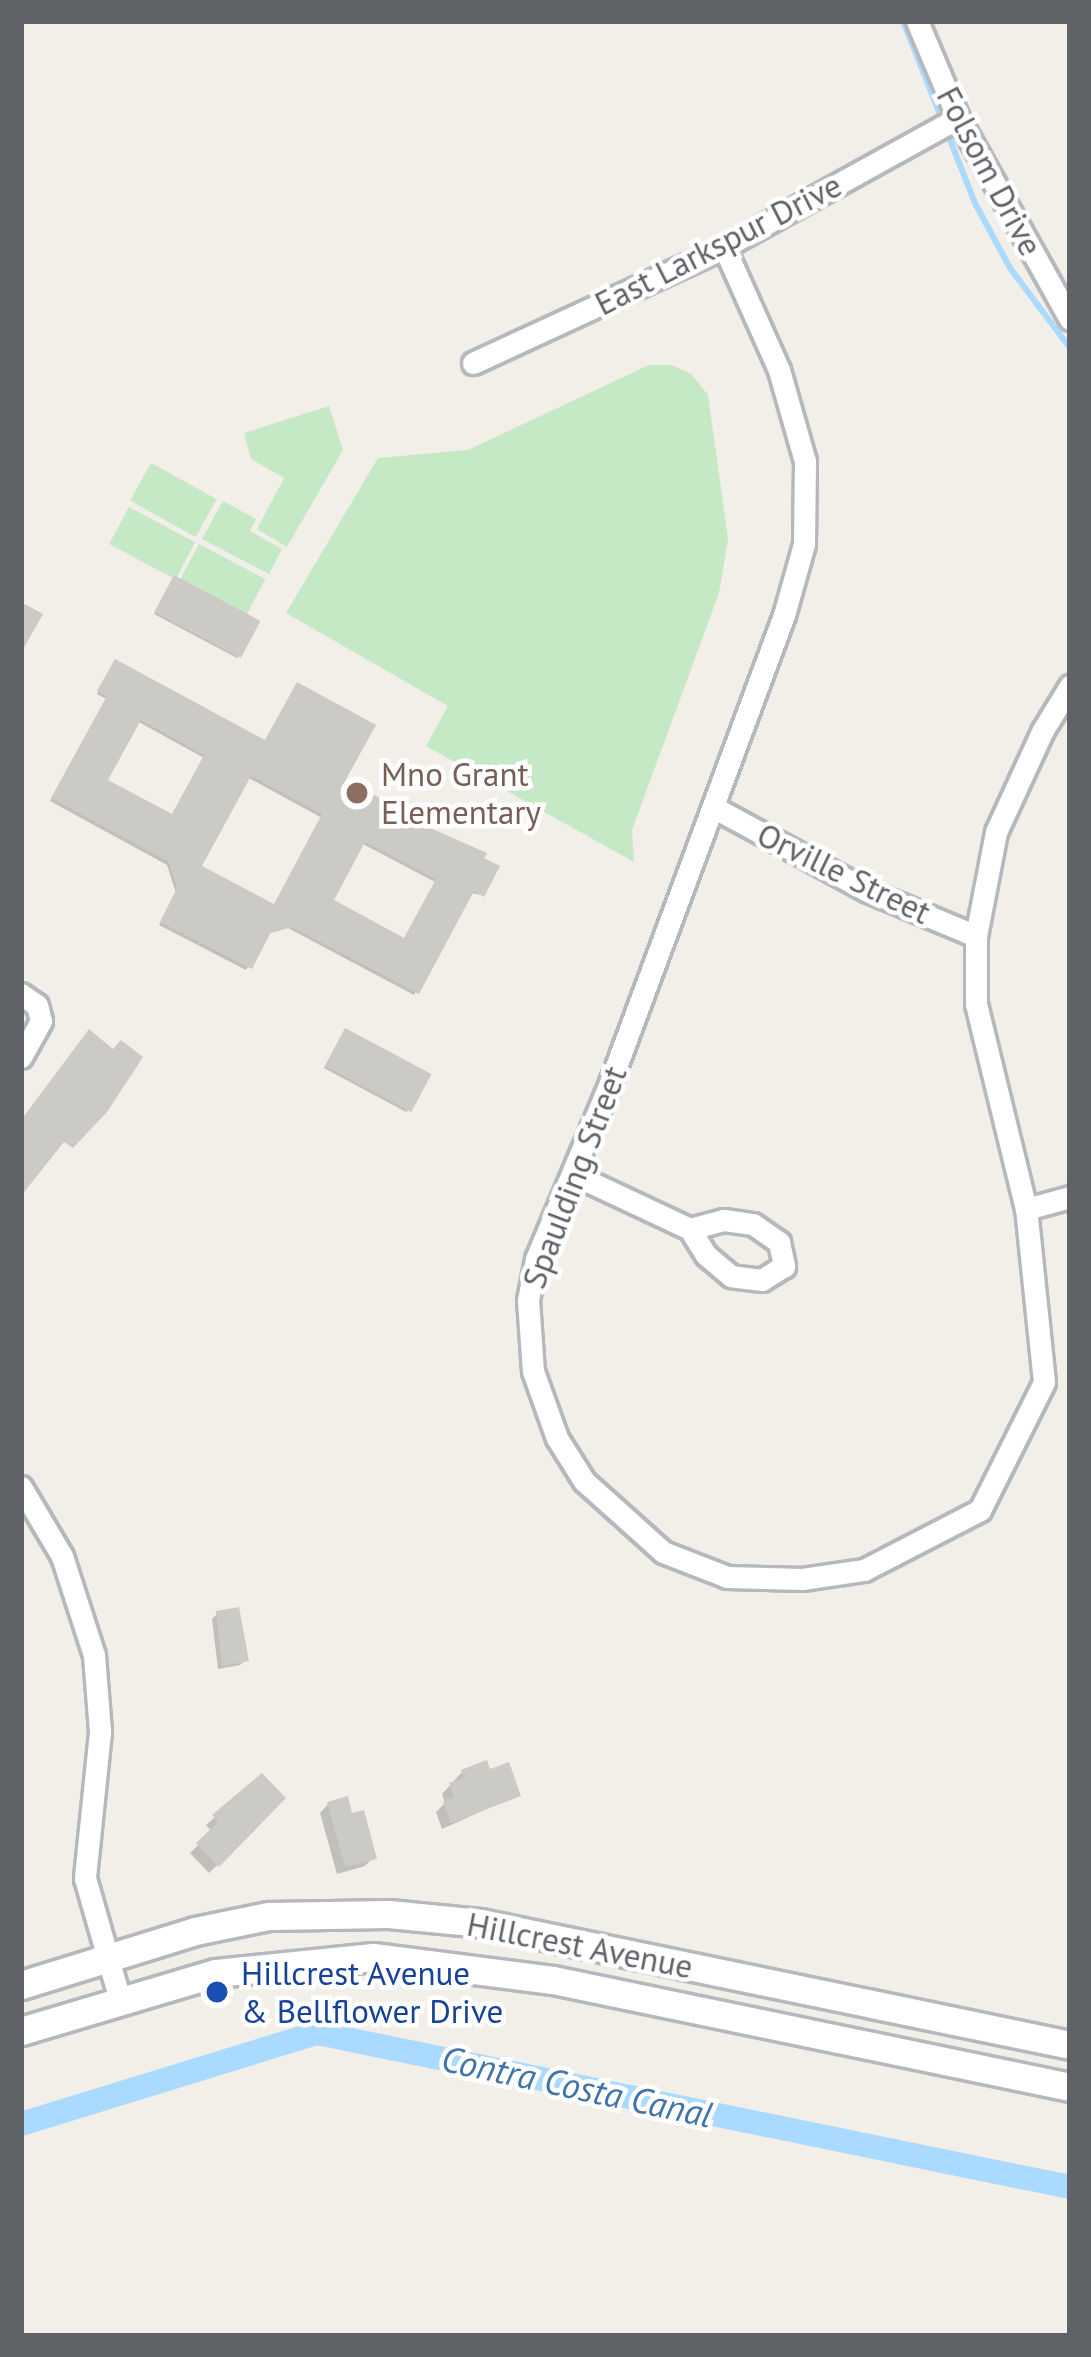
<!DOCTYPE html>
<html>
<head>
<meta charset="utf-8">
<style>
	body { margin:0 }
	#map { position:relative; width:1091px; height:2357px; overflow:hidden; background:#f1efe8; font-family:"PT Sans",sans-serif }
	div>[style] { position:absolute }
	.green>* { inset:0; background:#c5e8c5; transform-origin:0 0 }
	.shadow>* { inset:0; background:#0003 }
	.stream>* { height:6px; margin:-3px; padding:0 3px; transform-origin:3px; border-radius:3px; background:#aadaff }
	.canal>* { height:24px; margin:-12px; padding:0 12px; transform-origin:12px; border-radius:12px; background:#aadaff }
	.building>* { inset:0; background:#cccac5; transform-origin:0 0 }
	.roads { filter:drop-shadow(3px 0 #b5b8bc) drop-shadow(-3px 0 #b5b8bc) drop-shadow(0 3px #b5b8bc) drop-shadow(0 -3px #b5b8bc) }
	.minor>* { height:21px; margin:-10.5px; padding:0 10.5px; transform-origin:10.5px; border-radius:10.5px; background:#fff }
	.secondary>* { height:27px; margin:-13.5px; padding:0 13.5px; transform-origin:13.5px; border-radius:13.5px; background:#fff }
	.dots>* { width:33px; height:33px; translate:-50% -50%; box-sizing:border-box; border:6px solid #fff; border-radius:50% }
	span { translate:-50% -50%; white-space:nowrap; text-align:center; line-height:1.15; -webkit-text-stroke:9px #fff; paint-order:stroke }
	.street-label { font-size:33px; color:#5f6368 }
	.education-label { font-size:33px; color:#785e54 }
	.left { translate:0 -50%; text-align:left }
	.transit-label { font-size:33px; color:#164399 }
	.water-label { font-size:36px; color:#4174aa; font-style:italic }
	.frame { position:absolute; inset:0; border:24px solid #5f6368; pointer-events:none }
</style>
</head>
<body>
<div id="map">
	<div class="green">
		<div style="clip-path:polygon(649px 365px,672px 365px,691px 374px,708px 395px,728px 539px,719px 593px,632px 830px,634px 862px,426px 746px,448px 706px,286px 613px,378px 458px,468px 450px)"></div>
		<div style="clip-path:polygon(329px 406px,343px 450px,287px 547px,257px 529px,284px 478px,251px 459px,244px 433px)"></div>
		<div style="left:151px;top:463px;width:75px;height:43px;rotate:29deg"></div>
		<div style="clip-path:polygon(223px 501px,256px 519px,250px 531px,282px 549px,269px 574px,202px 539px)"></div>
		<div style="left:129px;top:507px;width:75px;height:42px;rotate:28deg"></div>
		<div style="left:199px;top:544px;width:75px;height:42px;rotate:28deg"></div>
	</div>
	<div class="shadow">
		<div style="clip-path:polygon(173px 580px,238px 657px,237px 658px,154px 614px)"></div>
		<div style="clip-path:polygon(evenodd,113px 665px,424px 828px,482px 895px,470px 893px,414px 995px,288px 928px,267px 934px,246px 970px,159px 925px,176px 893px,167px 865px,50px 801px,106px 699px,97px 694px,113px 665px,137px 721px,204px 758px,171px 817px,104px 781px,137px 721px,113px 665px,247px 777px,322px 818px,274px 907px,198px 867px,247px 777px,113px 665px,361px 843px,435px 882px,403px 941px,330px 902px,361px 843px)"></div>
		<div style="clip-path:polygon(345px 1031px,408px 1111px,406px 1112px,324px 1068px)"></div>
		<div style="clip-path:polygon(217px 1614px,245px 1660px,240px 1665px,218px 1669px,212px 1619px)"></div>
		<div style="clip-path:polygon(462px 1772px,488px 1773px,518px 1795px,442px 1829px,436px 1812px,445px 1803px,442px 1794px)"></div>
		<div style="clip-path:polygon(261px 1777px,251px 1833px,209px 1873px,190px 1853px,212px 1832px,206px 1825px)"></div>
		<div style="clip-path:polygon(328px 1804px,373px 1858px,365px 1866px,337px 1874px,320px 1813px)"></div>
	</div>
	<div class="stream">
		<div style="left:903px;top:21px;width:198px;rotate:68.4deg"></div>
		<div style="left:976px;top:205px;width:72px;rotate:61.6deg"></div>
		<div style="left:1010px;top:268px;width:100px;rotate:53.1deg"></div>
	</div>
	<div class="canal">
		<div style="left:21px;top:2124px;width:310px;rotate:-17.1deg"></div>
		<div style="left:317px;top:2033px;width:769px;rotate:11.56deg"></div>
	</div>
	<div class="building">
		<div style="left:174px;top:575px;width:98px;height:42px;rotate:28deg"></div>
		<div style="clip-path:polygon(21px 602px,43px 614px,21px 653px)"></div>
		<div style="clip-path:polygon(evenodd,115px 659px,265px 740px,297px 682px,376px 725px,345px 781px,430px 822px,428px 827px,487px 853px,484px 858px,500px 866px,484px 897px,474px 891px,419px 994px,292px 927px,271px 932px,252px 969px,160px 922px,177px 888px,169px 862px,51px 798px,107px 696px,97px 691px,115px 659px,141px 720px,204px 755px,172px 814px,108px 780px,141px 720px,115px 659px,251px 776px,322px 814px,274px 904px,202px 866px,251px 776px,115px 659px,365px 842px,436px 879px,404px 938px,334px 900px,365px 842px)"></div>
		<div style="left:345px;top:1028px;width:98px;height:43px;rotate:28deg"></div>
		<div style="clip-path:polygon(89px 1029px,113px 1049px,121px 1040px,143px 1057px,107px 1112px,73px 1148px,64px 1142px,21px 1196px,21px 1120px)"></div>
		<div style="clip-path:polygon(239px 1607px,249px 1661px,222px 1666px,216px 1611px)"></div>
		<div style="clip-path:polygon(487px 1760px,490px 1769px,509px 1762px,521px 1796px,451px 1823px,443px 1801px,454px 1797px,449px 1783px,464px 1778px,461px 1770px)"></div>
		<div style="clip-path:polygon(262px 1773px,286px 1798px,219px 1867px,196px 1843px,218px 1822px,212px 1815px)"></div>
		<div style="clip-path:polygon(348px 1796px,352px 1813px,364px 1810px,377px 1859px,345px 1867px,327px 1802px)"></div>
	</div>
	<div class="roads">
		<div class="minor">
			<div style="left:917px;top:21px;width:105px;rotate:67.1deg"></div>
			<div style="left:958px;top:118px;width:230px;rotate:60.9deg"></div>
			<div style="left:724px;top:247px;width:135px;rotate:65.9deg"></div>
			<div style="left:779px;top:370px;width:95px;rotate:74.1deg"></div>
			<div style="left:805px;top:461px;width:83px;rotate:90.7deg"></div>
			<div style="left:804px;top:544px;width:74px;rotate:105.7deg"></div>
			<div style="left:784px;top:615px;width:499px;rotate:110.4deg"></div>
			<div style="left:610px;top:1083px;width:191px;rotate:112.8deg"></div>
			<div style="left:536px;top:1259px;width:42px;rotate:101deg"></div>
			<div style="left:528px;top:1300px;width:71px;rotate:86deg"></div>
			<div style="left:533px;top:1371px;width:71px;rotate:70.3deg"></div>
			<div style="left:557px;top:1438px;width:51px;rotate:57.9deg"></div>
			<div style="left:584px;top:1481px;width:106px;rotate:41.9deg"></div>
			<div style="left:663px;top:1552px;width:69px;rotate:21.3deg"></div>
			<div style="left:727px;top:1577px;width:75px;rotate:1.5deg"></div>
			<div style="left:802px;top:1579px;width:63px;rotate:-8.3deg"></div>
			<div style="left:864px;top:1570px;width:131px;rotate:-27.3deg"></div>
			<div style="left:980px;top:1510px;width:143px;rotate:-63.4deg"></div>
			<div style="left:1044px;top:1382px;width:174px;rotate:-95.9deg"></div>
			<div style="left:1026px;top:1209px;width:211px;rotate:-103.7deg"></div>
			<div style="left:976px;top:1004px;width:68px;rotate:-90deg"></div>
			<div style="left:976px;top:936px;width:106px;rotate:-79.1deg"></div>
			<div style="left:996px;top:832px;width:112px;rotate:-65.3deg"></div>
			<div style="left:1043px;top:730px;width:52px;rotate:-58.5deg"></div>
			<div style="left:473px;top:363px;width:277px;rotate:-24.8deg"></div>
			<div style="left:724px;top:247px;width:267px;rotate:-28.9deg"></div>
			<div style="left:713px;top:807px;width:174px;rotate:28.5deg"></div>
			<div style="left:866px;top:890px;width:119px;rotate:22.7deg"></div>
			<div style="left:21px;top:994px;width:19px;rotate:35deg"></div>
			<div style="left:37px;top:1005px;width:16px;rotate:76deg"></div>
			<div style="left:41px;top:1021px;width:41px;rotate:119.1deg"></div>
			<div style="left:575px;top:1175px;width:127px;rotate:25.2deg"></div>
			<div style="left:1026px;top:1209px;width:46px;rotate:-15.3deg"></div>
			<div style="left:724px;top:1220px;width:29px;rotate:8deg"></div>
			<div style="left:753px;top:1224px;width:32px;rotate:35deg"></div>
			<div style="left:779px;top:1242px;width:25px;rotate:78deg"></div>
			<div style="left:784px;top:1266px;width:26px;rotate:148deg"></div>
			<div style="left:762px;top:1280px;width:31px;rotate:-173deg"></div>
			<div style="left:731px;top:1276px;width:33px;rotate:-140deg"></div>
			<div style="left:706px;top:1255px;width:31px;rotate:-122deg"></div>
			<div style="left:690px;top:1229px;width:35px;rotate:-15deg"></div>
			<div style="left:21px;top:1487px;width:80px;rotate:59.3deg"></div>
			<div style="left:62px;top:1556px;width:104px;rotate:72.1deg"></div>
			<div style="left:94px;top:1655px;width:77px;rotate:85.5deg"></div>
			<div style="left:100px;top:1732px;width:147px;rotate:95.9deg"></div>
			<div style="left:85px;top:1878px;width:127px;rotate:74deg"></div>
		</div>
		<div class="secondary">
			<div style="left:21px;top:1985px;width:182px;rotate:-17.2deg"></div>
			<div style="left:195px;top:1931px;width:76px;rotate:-11.5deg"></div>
			<div style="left:269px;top:1916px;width:120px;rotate:-1deg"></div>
			<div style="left:389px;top:1914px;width:91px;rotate:5.6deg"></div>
			<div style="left:480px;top:1923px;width:602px;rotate:11.68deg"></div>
			<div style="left:21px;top:2031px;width:203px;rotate:-16.6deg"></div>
			<div style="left:216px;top:1973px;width:158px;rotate:-5.8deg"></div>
			<div style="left:373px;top:1957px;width:181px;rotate:7.3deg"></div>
			<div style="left:553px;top:1980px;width:528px;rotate:11.69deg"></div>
		</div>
	</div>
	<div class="dots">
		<div style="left:357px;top:793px;background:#8d6e63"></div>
		<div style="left:217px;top:1992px;background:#1a4fb4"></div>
	</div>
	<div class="street-label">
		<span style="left:990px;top:171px;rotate:62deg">Folsom Drive</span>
		<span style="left:718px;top:244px;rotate:-27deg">East Larkspur Drive</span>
		<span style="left:844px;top:873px;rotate:26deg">Orville Street</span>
		<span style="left:574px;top:1177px;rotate:-69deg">Spaulding Street</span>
		<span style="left:580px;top:1945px;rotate:11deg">Hillcrest Avenue</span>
	</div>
	<div class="education-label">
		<span class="left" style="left:381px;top:793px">Mno Grant<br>Elementary</span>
	</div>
	<div class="transit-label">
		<span class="left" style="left:241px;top:1992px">Hillcrest Avenue<br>&amp; Bellflower Drive</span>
	</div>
	<div class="water-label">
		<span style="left:577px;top:2086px;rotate:12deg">Contra Costa Canal</span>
	</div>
	<div class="frame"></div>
</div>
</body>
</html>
